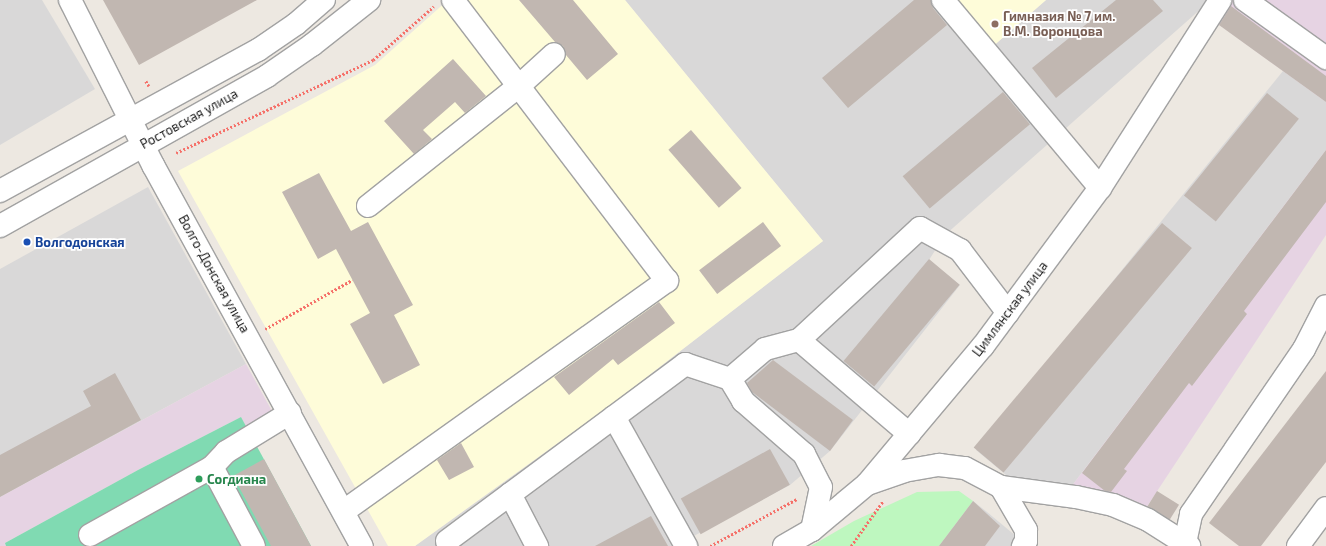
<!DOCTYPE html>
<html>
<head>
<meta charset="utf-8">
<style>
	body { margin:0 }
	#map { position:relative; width:1326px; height:546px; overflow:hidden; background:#ede8e1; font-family:"Exo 2",sans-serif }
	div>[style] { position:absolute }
	.residential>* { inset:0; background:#d9d8d8 }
	.industrial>* { inset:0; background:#e6d3e3 }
	.education>* { inset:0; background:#fefcd9 }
	.park>* { inset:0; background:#bef7bf }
	.pitch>* { inset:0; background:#80dab2 }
	.building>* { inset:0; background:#c1b7b1; transform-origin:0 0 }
	.path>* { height:2.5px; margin-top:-1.25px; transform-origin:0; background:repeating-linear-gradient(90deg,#f57069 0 2px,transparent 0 4px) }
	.roads { filter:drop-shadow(1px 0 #a2a2a2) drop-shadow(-1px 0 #a2a2a2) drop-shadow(0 1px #a2a2a2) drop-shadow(0 -1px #a2a2a2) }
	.minor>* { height:22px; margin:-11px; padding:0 11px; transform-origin:11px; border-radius:11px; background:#fff }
	.dots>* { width:11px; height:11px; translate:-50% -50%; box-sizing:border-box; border:2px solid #fff; border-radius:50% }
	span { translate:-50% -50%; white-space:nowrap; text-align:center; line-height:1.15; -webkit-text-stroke:3.5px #fff; paint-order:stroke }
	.education-label { font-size:13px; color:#785e54; font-weight:700 }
	.left { translate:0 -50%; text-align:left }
	.street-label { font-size:13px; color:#1b1b1b }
	.transit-label { font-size:13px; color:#164399; font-weight:700 }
	.leisure-label { font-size:13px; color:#27864d; font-weight:700 }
</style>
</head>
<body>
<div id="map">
	<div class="residential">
		<div style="clip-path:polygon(0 0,42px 0,95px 89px,0 145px)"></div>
		<div style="clip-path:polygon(625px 0,951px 0,991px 48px,1046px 0,1211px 0,945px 235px,929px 260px,960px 285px,830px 451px,790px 485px,675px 546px,415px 546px,609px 406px,823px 241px)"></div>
		<div style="clip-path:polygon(1283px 71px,1326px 102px,1326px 150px,1068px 491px,1006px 475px,976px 450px)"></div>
		<div style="clip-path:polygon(148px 187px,246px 364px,0 497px,0 269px)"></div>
		<div style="clip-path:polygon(973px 501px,987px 512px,1028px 546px,939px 546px)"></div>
	</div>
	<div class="industrial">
		<div style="clip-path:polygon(1216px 0,1326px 0,1326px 102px,1214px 21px)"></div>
		<div style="clip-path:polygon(1326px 150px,1326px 235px,1144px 511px,1068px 491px)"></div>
		<div style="clip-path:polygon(246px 364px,273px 413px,246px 427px,241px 417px,138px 470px,5px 543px,6px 546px,0 546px,0 497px)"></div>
	</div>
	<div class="education">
		<div style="clip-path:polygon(448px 0,625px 0,823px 241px,609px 406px,415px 546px,388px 546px,178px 171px,375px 65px)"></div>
		<div style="clip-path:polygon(951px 0,1046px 0,991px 48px)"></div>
	</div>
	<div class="park">
		<div style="clip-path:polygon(959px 491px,973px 501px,939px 546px,811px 546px,854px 521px,917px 492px)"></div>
	</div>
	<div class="pitch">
		<div style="clip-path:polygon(241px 417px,311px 546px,6px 546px,5px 543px,138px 470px)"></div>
	</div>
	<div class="building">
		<div style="clip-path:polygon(103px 0,257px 0,139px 65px)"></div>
		<div style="clip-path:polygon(519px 0,573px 0,618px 54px,587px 80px,566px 55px,563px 46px,555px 42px)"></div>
		<div style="clip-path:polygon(914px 0,931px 0,933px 8px,947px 25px,848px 108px,822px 78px)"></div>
		<div style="clip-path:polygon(1116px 0,1153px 0,1163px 11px,1056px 98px,1032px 68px)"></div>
		<div style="clip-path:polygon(1231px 6px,1326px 76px,1326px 102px,1219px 25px)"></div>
		<div style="clip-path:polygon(453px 59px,486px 96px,465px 113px,455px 102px,423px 130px,432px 139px,414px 154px,384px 121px)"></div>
		<div style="left:1003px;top:92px;width:42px;height:131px;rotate:50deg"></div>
		<div style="left:1267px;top:93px;width:41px;height:132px;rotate:39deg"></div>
		<div style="left:691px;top:130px;width:77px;height:30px;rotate:49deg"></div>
		<div style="clip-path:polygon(1326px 150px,1326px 202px,1244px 311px,1247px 314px,1192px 386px,1189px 383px,1124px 469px,1127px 471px,1111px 492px,1105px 491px,1082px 473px)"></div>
		<div style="clip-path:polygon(319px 173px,351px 231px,368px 222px,413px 305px,394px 315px,420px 365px,383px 384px,350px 324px,370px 313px,336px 249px,318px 259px,282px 192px)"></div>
		<div style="left:763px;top:222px;width:30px;height:80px;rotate:53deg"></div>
		<div style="left:1162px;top:223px;width:39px;height:293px;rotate:40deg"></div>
		<div style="left:929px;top:259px;width:40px;height:133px;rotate:40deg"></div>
		<div style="clip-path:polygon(659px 302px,675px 323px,618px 365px,613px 359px,569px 395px,554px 377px)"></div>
		<div style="clip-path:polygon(773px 360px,853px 420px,830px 451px,752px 392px,747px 383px)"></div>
		<div style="clip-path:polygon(1326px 371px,1326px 462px,1261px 546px,1239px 546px,1209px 523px)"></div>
		<div style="clip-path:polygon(115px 373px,141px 420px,0 497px,0 455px,91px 406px,83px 391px)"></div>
		<div style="clip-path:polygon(461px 443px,474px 467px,449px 480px,437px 460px)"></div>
		<div style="left:770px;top:449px;width:41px;height:102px;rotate:61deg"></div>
		<div style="clip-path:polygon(264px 459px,311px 546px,271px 546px,233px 476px)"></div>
		<div style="left:1157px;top:491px;width:26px;height:18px;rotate:32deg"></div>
		<div style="clip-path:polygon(973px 501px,1000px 526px,985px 546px,939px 546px)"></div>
		<div style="clip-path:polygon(651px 516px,668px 546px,595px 546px)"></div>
	</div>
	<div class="path">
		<div style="left:146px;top:81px;width:6px;rotate:59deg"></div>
		<div style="left:176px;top:153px;width:218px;rotate:-25.3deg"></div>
		<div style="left:373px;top:60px;width:81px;rotate:-41.5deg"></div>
		<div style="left:265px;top:329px;width:100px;rotate:-29.4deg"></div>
		<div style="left:710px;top:546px;width:99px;rotate:-28.4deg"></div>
		<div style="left:851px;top:546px;width:55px;rotate:-54.6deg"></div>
	</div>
	<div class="roads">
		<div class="minor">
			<div style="left:70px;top:0;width:185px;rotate:63.3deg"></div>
			<div style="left:153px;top:165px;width:435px;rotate:61.3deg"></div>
			<div style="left:943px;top:0;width:245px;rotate:50.1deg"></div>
			<div style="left:1245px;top:0;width:100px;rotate:35.6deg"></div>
			<div style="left:0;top:191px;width:294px;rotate:-28.7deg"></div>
			<div style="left:258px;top:50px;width:46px;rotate:-34.4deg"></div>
			<div style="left:296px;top:24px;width:37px;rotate:-41deg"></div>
			<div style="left:368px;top:206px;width:193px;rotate:-38.5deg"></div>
			<div style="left:519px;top:86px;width:47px;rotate:-42.4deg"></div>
			<div style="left:0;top:226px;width:306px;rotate:-29.3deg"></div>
			<div style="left:267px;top:76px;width:55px;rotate:-34.6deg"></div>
			<div style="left:312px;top:45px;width:73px;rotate:-38.3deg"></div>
			<div style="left:799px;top:340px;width:145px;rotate:40.5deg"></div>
			<div style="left:730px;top:379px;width:26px;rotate:59deg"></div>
			<div style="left:743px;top:401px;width:81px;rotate:41deg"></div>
			<div style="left:804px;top:454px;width:37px;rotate:63deg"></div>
			<div style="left:821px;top:487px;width:44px;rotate:101.8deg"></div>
			<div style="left:614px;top:417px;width:148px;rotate:60.8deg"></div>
			<div style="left:212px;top:467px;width:21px;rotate:-47deg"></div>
			<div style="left:226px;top:452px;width:75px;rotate:-31.4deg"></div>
			<div style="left:867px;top:484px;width:39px;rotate:-19deg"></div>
			<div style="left:904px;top:471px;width:36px;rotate:-10deg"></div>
			<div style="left:939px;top:465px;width:26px;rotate:7deg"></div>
			<div style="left:965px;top:468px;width:41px;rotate:27.8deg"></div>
			<div style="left:1001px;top:487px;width:50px;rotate:59.8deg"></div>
			<div style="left:1026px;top:530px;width:11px;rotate:90deg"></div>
			<div style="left:1026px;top:541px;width:6px;rotate:121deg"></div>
			<div style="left:1001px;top:487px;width:76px;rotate:7.6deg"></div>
			<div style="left:1076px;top:497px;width:38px;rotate:12deg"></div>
			<div style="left:1113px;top:505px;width:38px;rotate:23deg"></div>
			<div style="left:1148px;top:520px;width:49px;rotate:32.4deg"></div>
			<div style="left:510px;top:494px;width:59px;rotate:62.6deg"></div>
			<div style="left:344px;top:511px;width:397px;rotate:-35.5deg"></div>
			<div style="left:667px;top:281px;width:353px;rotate:-127.3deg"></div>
			<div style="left:90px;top:535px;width:140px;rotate:-29.1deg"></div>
			<div style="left:212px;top:467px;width:89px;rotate:62deg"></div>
			<div style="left:447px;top:541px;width:297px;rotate:-36.6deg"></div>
			<div style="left:685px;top:364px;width:47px;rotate:18.4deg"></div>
			<div style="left:730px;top:379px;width:46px;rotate:-40.6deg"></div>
			<div style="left:765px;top:349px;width:35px;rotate:-15deg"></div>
			<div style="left:799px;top:340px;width:165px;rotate:-42.8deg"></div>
			<div style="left:920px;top:228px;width:46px;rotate:28.8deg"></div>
			<div style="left:960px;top:250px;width:79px;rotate:52.7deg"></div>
			<div style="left:1185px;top:543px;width:30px;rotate:-78deg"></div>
			<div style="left:1191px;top:514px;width:200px;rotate:-55.6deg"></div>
			<div style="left:1304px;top:349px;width:48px;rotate:-62.9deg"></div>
			<div style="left:784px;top:546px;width:32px;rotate:-30deg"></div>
			<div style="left:812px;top:530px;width:72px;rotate:-39.9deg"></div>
			<div style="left:867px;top:484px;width:180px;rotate:-50deg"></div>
			<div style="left:983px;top:346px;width:197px;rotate:-53.5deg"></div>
			<div style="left:1100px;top:188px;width:223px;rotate:-57.4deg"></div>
			<div style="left:1298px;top:546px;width:47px;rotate:-53.6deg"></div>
		</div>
	</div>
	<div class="dots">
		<div style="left:995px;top:24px;background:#8d6e63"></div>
		<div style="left:27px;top:242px;background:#1a4fb4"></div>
		<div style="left:199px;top:479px;background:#2e9e5b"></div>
	</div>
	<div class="education-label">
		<span class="left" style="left:1003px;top:24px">Гимназия № 7 им.<br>В.М. Воронцова</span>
	</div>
	<div class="street-label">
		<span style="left:189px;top:119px;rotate:-29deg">Ростовская улица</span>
		<span style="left:214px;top:274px;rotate:61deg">Волго-Донская улица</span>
		<span style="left:1010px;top:309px;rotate:-53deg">Цимлянская улица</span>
	</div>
	<div class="transit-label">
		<span class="left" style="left:35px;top:242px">Волгодонская</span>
	</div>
	<div class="leisure-label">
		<span class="left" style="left:207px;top:479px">Согдиана</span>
	</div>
</div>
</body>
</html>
